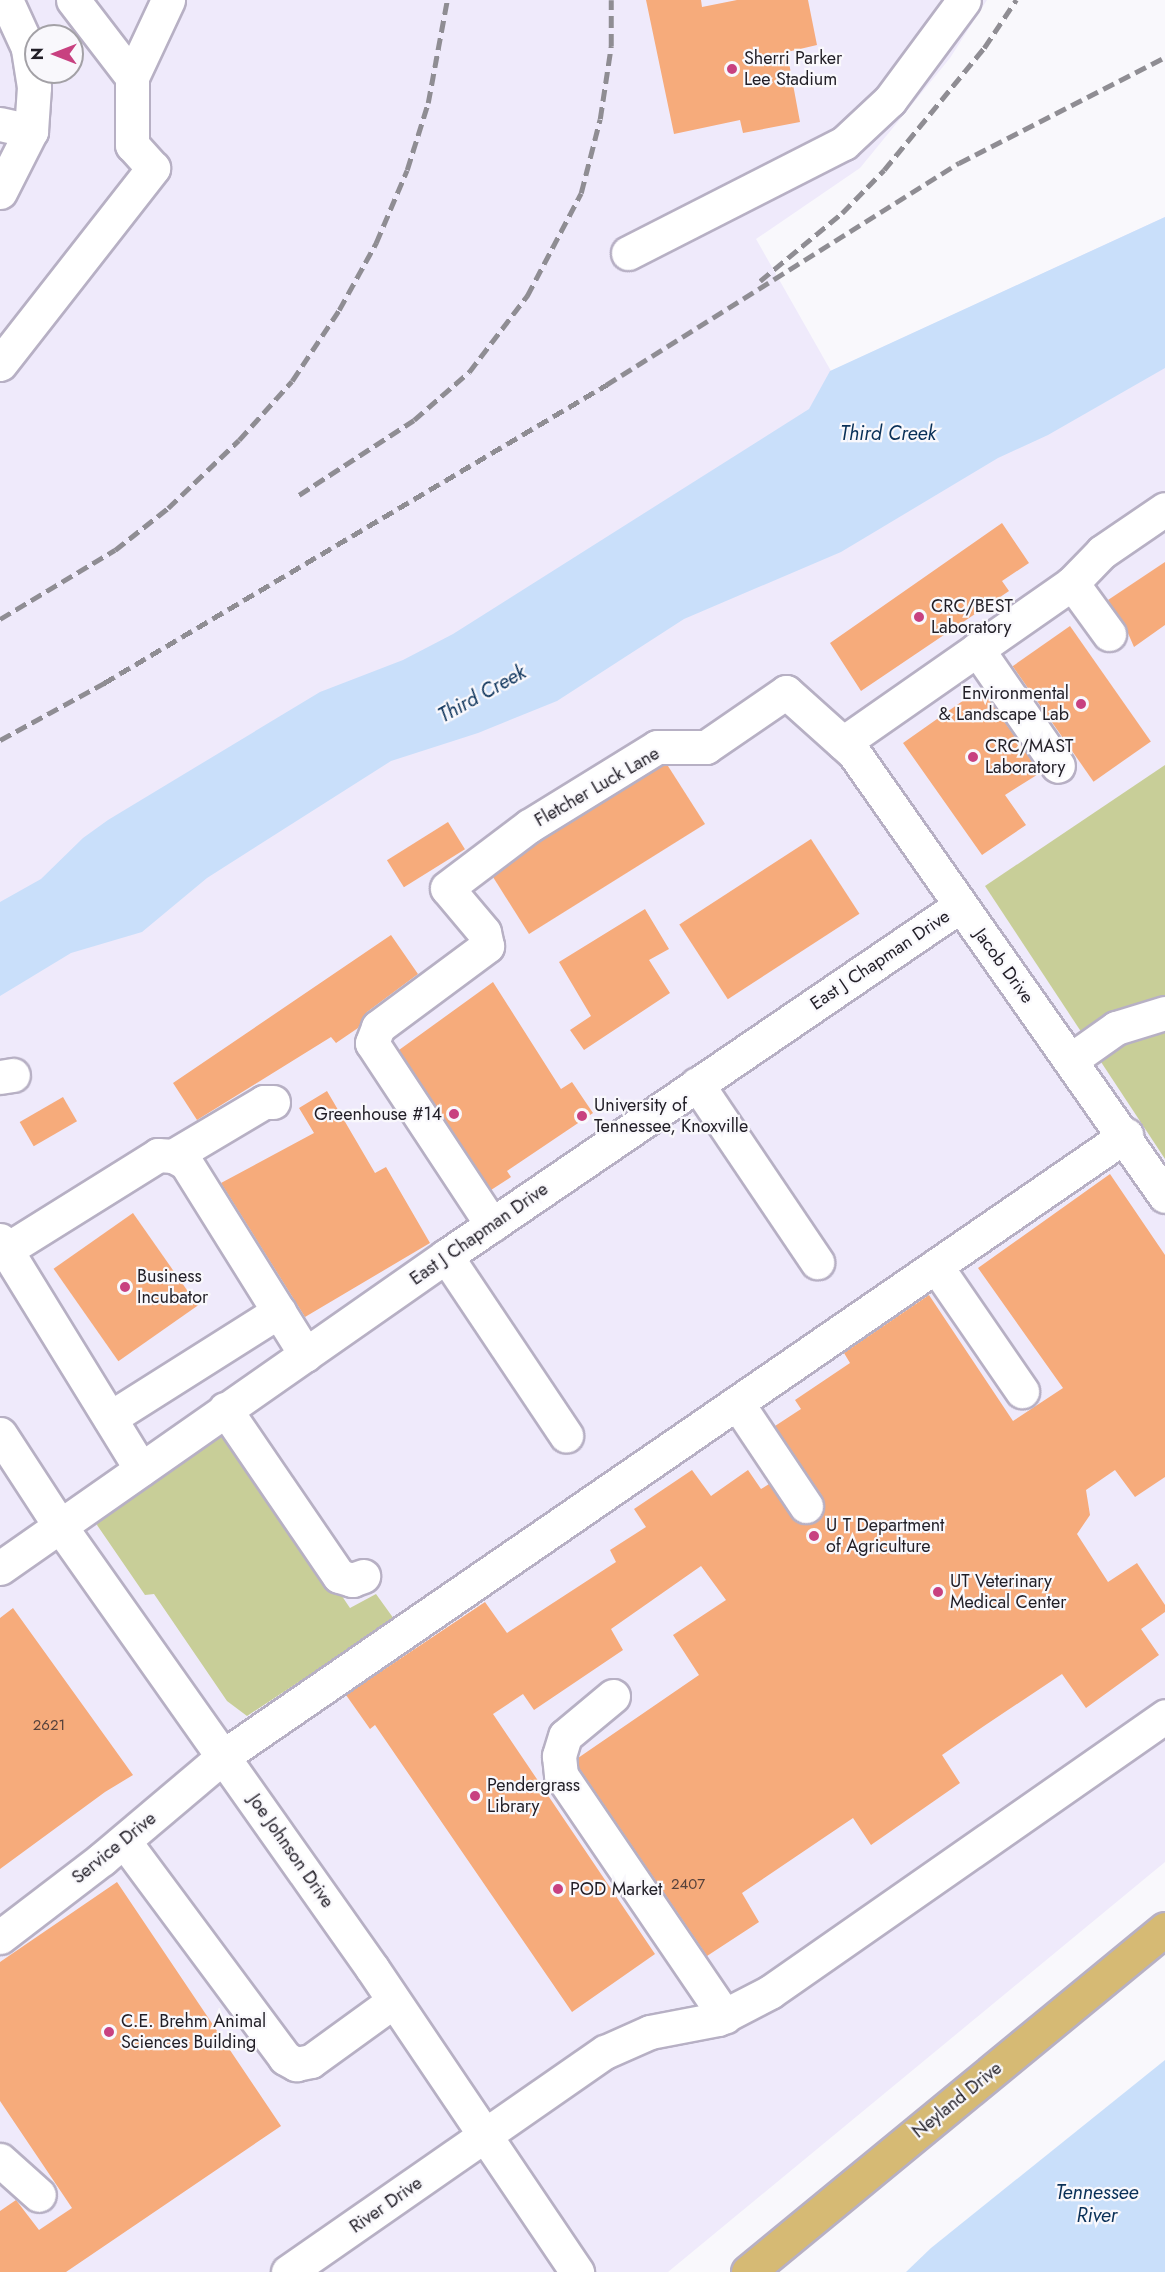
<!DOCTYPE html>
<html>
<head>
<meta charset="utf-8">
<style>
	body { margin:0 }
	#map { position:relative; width:1165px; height:2272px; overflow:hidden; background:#f9f8fc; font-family:Jost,sans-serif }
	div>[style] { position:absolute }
	.built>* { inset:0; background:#efeafb }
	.green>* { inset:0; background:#c8ce98 }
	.water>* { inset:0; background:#c9dffa }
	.building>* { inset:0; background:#f6ab7b; transform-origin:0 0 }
	.roads { filter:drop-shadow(2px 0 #b7b0c4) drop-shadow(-2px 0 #b7b0c4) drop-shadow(0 2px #b7b0c4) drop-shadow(0 -2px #b7b0c4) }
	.minor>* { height:33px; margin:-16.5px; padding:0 16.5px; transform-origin:16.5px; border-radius:16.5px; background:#fff }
	.major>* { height:33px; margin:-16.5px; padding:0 16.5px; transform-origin:16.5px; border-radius:16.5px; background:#d6ba74 }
	.rail>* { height:4.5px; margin-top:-2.25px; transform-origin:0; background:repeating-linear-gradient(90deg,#8f8d93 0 12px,transparent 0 18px) }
	.dots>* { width:16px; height:16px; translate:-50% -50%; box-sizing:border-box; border:3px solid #f9f8fc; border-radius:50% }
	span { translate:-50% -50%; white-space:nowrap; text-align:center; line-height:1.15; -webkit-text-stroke:4.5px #f9f8fc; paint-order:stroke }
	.number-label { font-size:15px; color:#56413b }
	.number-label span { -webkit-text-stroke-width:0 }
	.poi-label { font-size:18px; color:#211e26 }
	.left { translate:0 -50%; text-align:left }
	.right { translate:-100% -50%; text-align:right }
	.street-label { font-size:18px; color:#211e26 }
	.water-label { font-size:20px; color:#093058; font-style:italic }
	.north { position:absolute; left:24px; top:24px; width:60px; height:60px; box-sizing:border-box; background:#f9f8fc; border:2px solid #a3a1a6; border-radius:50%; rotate:270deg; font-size:16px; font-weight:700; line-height:24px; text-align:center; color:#211e26 }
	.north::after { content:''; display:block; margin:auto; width:21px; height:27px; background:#c84180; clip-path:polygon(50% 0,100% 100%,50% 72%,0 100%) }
</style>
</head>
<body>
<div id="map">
	<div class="built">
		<div style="clip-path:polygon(evenodd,0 0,987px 0,950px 58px,860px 168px,756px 239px,831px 371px,1165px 217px,1165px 1862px,668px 2272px,0 2272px,0 0,36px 36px,72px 36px,72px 72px,36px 72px,36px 36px)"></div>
	</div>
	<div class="green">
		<div style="clip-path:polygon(1165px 765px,1165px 1159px,985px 886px)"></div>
		<div style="clip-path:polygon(230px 1430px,350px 1608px,376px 1594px,394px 1619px,247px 1716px,227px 1701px,154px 1594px,145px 1595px,97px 1525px,98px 1519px,215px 1431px)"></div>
	</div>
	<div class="water">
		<div style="clip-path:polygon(1165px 217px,1165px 368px,1048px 435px,998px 458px,841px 552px,684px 619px,557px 701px,478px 733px,391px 761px,207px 878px,142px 932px,71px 953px,0 996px,0 902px,41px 879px,83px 838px,108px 820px,320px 692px,403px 660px,453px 634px,809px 409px,830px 371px)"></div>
		<div style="clip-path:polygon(1165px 2060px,1165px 2272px,906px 2272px,931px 2248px)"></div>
	</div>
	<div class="building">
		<div style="clip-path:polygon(646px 0,701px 0,702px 7px,737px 0,808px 0,817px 45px,787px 52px,800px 122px,743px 133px,740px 120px,674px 134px)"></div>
		<div style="clip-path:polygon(1002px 523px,1029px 563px,1002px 581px,1009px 591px,861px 691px,830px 643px)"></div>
		<div style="clip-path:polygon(1165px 562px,1165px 625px,1134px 647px,1124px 624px,1108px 600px)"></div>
		<div style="left:1070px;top:626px;width:141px;height:70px;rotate:55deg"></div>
		<div style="clip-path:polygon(981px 688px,1040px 773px,1005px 795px,1026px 825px,982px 855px,903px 743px)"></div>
		<div style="clip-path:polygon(662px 766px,668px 766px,705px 824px,529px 934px,493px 877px,540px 841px)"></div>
		<div style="left:448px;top:822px;width:32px;height:72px;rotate:58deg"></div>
		<div style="left:811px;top:839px;width:89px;height:157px;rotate:57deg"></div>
		<div style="clip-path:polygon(645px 909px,669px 949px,649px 960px,670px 993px,584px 1050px,570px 1030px,591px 1016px,559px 962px)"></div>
		<div style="clip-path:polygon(391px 935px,418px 974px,367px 1012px,358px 1028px,336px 1043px,331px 1037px,197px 1120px,173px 1083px)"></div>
		<div style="clip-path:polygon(493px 982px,561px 1089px,572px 1082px,593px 1113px,507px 1171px,511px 1177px,491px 1190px,399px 1050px)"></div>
		<div style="clip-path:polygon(327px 1091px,375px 1173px,386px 1167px,430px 1243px,305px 1317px,221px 1183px,314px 1133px,299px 1108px)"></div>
		<div style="left:63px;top:1097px;width:28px;height:50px;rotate:60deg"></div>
		<div style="clip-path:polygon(1110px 1174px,1165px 1255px,1165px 1477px,1135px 1497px,1115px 1470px,1086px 1490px,1090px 1515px,1077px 1534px,1108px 1582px,1137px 1563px,1165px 1605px,1165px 1612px,1141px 1629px,1159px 1655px,1086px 1708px,1062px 1674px,984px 1726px,942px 1755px,960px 1783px,871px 1845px,853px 1818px,742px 1893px,759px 1922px,707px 1956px,579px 1768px,578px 1758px,699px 1675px,673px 1635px,726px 1600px,701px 1566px,611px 1629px,623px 1650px,534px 1710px,523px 1694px,493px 1714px,655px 1954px,572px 2012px,375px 1725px,370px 1729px,346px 1695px,485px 1602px,507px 1633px,616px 1562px,610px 1550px,646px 1527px,634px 1509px,692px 1470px,711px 1496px,748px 1470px,761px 1489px,769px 1484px,797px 1522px,817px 1521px,823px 1514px,822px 1496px,775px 1426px,801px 1409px,795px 1400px,850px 1363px,844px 1353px,929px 1295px,1013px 1421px,1063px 1388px,978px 1268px)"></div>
		<div style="left:133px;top:1213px;width:113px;height:97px;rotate:55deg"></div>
		<div style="clip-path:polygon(13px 1608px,133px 1775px,105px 1792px,0 1869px,0 1618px)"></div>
		<div style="clip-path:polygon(117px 1882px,281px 2126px,66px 2272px,0 2272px,0 2211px,16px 2200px,39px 2230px,72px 2208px,0 2101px,0 1962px)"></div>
	</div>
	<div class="roads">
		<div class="minor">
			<div style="left:73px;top:0;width:97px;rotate:52.5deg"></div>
			<div style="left:132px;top:77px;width:85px;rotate:-64.9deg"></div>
			<div style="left:0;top:124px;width:32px;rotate:13deg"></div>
			<div style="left:0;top:192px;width:68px;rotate:-63.1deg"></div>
			<div style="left:31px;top:131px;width:44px;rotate:-86.1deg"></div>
			<div style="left:34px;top:87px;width:39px;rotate:-99deg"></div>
			<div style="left:28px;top:48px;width:53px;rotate:-114.6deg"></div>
			<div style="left:628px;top:253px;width:242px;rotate:-27deg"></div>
			<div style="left:844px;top:143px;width:63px;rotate:-43.1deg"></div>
			<div style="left:890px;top:100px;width:124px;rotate:-53.5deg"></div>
			<div style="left:0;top:364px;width:249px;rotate:-52deg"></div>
			<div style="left:153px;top:168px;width:31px;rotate:-132deg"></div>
			<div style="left:132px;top:145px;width:68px;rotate:-90deg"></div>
			<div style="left:1072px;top:583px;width:63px;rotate:54deg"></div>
			<div style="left:977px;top:649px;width:142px;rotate:55.3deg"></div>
			<div style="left:843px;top:743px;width:279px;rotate:-34.9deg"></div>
			<div style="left:1072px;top:583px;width:43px;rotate:-45.9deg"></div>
			<div style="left:1102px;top:552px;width:76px;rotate:-34.3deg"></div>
			<div style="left:1082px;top:1052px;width:42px;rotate:-35.2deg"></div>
			<div style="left:1116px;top:1028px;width:51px;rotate:-17deg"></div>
			<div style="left:0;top:1077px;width:13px;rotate:-9deg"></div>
			<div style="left:697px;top:1084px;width:215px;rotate:56deg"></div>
			<div style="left:173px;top:1156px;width:106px;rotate:-30.7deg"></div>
			<div style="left:264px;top:1102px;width:9px"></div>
			<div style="left:492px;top:1225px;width:218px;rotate:-123.4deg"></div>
			<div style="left:372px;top:1043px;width:17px;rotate:-69deg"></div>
			<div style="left:378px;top:1027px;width:136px;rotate:-36.6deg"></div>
			<div style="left:487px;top:946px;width:14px;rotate:-102deg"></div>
			<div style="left:484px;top:932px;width:57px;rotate:-130.1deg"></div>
			<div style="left:447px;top:888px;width:103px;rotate:-37.1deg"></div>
			<div style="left:529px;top:826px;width:150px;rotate:-31.7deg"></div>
			<div style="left:657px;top:747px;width:49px"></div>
			<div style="left:706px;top:747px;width:97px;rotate:-34.5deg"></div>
			<div style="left:786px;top:692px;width:91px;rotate:41.9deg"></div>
			<div style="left:854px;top:753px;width:541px;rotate:54.93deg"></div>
			<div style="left:0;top:1240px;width:269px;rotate:58.4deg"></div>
			<div style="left:6px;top:1250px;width:179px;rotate:-32deg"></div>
			<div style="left:158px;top:1155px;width:15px;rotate:4deg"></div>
			<div style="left:173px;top:1156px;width:15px;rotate:28deg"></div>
			<div style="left:186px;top:1163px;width:226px;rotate:58deg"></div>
			<div style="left:446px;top:1256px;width:216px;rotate:56.2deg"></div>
			<div style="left:936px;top:1266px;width:152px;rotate:55.5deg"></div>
			<div style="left:737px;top:1403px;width:124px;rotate:56.2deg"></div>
			<div style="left:225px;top:1409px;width:202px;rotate:55.7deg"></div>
			<div style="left:339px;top:1576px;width:14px;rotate:17deg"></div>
			<div style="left:352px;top:1580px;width:12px;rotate:-20deg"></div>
			<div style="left:110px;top:1418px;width:200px;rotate:-32.3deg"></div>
			<div style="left:0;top:1434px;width:110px;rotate:56.9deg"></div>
			<div style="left:60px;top:1526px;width:541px;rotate:54.78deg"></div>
			<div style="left:372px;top:1968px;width:367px;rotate:56deg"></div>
			<div style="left:0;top:1568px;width:544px;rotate:-34.97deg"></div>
			<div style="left:446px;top:1256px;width:623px;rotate:-34.28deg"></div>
			<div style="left:613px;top:1696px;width:62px;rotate:140.2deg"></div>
			<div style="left:565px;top:1736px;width:21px;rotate:107deg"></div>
			<div style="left:559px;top:1756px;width:19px;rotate:84deg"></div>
			<div style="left:561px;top:1775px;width:292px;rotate:55.8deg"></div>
			<div style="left:124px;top:1841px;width:270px;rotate:53.4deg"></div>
			<div style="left:285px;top:2058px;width:13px;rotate:29deg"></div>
			<div style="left:296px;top:2064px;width:15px;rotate:-11deg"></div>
			<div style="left:311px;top:2061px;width:102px;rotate:-35.9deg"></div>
			<div style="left:0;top:1937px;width:128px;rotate:-37.4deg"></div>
			<div style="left:102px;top:1859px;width:161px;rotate:-40.2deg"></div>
			<div style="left:225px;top:1755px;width:1094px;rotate:-34.53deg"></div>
			<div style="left:0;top:2160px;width:52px;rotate:41.9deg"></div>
			<div style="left:288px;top:2272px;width:386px;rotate:-34.8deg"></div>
			<div style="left:605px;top:2052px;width:49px;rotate:-24deg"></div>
			<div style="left:650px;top:2032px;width:69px;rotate:-10.8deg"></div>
			<div style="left:718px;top:2019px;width:59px;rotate:-27.4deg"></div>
			<div style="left:770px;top:1992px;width:482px;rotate:-34.9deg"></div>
		</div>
		<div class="major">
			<div style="left:748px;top:2272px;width:540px;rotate:-39.44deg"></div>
		</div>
	</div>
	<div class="rail">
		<div style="left:760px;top:281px;width:107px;rotate:-39.7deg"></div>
		<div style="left:842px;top:213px;width:60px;rotate:-45.7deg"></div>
		<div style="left:884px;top:170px;width:158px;rotate:-50.7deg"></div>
		<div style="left:984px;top:48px;width:58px;rotate:-56.3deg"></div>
		<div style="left:299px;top:495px;width:137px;rotate:-33.1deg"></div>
		<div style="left:414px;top:420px;width:73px;rotate:-41.1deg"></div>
		<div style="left:469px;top:372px;width:96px;rotate:-52.7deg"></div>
		<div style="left:527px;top:296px;width:116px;rotate:-62.3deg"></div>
		<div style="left:581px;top:193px;width:76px;rotate:-75.6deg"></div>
		<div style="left:600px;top:119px;width:74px;rotate:-81.4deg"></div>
		<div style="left:611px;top:46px;width:46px;rotate:-90deg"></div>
		<div style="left:0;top:619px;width:134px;rotate:-31deg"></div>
		<div style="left:115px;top:550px;width:68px;rotate:-38.4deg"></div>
		<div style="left:168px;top:508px;width:98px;rotate:-43.8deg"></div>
		<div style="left:239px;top:440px;width:79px;rotate:-48.1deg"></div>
		<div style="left:292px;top:381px;width:85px;rotate:-56.5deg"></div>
		<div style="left:339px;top:310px;width:77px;rotate:-61.1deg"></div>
		<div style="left:376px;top:243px;width:79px;rotate:-67deg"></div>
		<div style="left:407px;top:170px;width:70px;rotate:-72.6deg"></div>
		<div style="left:428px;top:103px;width:105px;rotate:-79.5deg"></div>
		<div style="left:0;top:740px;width:119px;rotate:-28.7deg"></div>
		<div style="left:104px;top:683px;width:584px;rotate:-30.69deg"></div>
		<div style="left:606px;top:385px;width:417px;rotate:-32.2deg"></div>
		<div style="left:959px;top:163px;width:232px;rotate:-27.2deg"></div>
	</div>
	<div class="dots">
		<div style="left:732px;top:69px;background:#c84180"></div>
		<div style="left:919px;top:617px;background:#c84180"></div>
		<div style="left:1081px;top:704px;background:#c84180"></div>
		<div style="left:973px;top:757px;background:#c84180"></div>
		<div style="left:454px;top:1114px;background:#c84180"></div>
		<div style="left:582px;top:1116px;background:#c84180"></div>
		<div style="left:125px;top:1287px;background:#c84180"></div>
		<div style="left:814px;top:1536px;background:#c84180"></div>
		<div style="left:938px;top:1592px;background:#c84180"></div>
		<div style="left:475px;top:1796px;background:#c84180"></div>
		<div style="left:558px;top:1889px;background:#c84180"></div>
		<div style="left:109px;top:2032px;background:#c84180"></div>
	</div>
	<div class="number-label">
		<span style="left:49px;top:1726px">2621</span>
		<span style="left:688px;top:1885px">2407</span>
	</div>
	<div class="poi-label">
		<span class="left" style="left:744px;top:69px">Sherri Parker<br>Lee Stadium</span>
		<span class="left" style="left:931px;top:617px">CRC/BEST<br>Laboratory</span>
		<span class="right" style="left:1069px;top:704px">Environmental<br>&amp; Landscape Lab</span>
		<span class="left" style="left:985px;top:757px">CRC/MAST<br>Laboratory</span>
		<span class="left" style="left:594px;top:1116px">University of<br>Tennessee, Knoxville</span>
		<span class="right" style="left:442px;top:1114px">Greenhouse #14</span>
		<span class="left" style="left:137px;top:1287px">Business<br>Incubator</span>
		<span class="left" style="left:826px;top:1536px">U T Department<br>of Agriculture</span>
		<span class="left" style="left:950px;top:1592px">UT Veterinary<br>Medical Center</span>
		<span class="left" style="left:487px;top:1796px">Pendergrass<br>Library</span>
		<span class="left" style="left:570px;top:1889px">POD Market</span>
		<span class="left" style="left:121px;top:2032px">C.E. Brehm Animal<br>Sciences Building</span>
	</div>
	<div class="street-label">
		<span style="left:597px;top:787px;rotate:-30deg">Fletcher Luck Lane</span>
		<span style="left:880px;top:960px;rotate:-34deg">East J Chapman Drive</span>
		<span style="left:1004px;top:966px;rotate:54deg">Jacob Drive</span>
		<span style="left:479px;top:1234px;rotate:-35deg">East J Chapman Drive</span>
		<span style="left:114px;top:1848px;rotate:-39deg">Service Drive</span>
		<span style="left:291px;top:1851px;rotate:55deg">Joe Johnson Drive</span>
		<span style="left:957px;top:2100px;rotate:-39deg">Neyland Drive</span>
		<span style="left:386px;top:2205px;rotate:-35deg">River Drive</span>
	</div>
	<div class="water-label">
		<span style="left:888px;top:433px">Third Creek</span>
		<span style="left:482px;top:694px;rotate:-29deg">Third Creek</span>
		<span style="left:1097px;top:2204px">Tennessee<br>River</span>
	</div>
	<div class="north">N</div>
</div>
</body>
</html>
